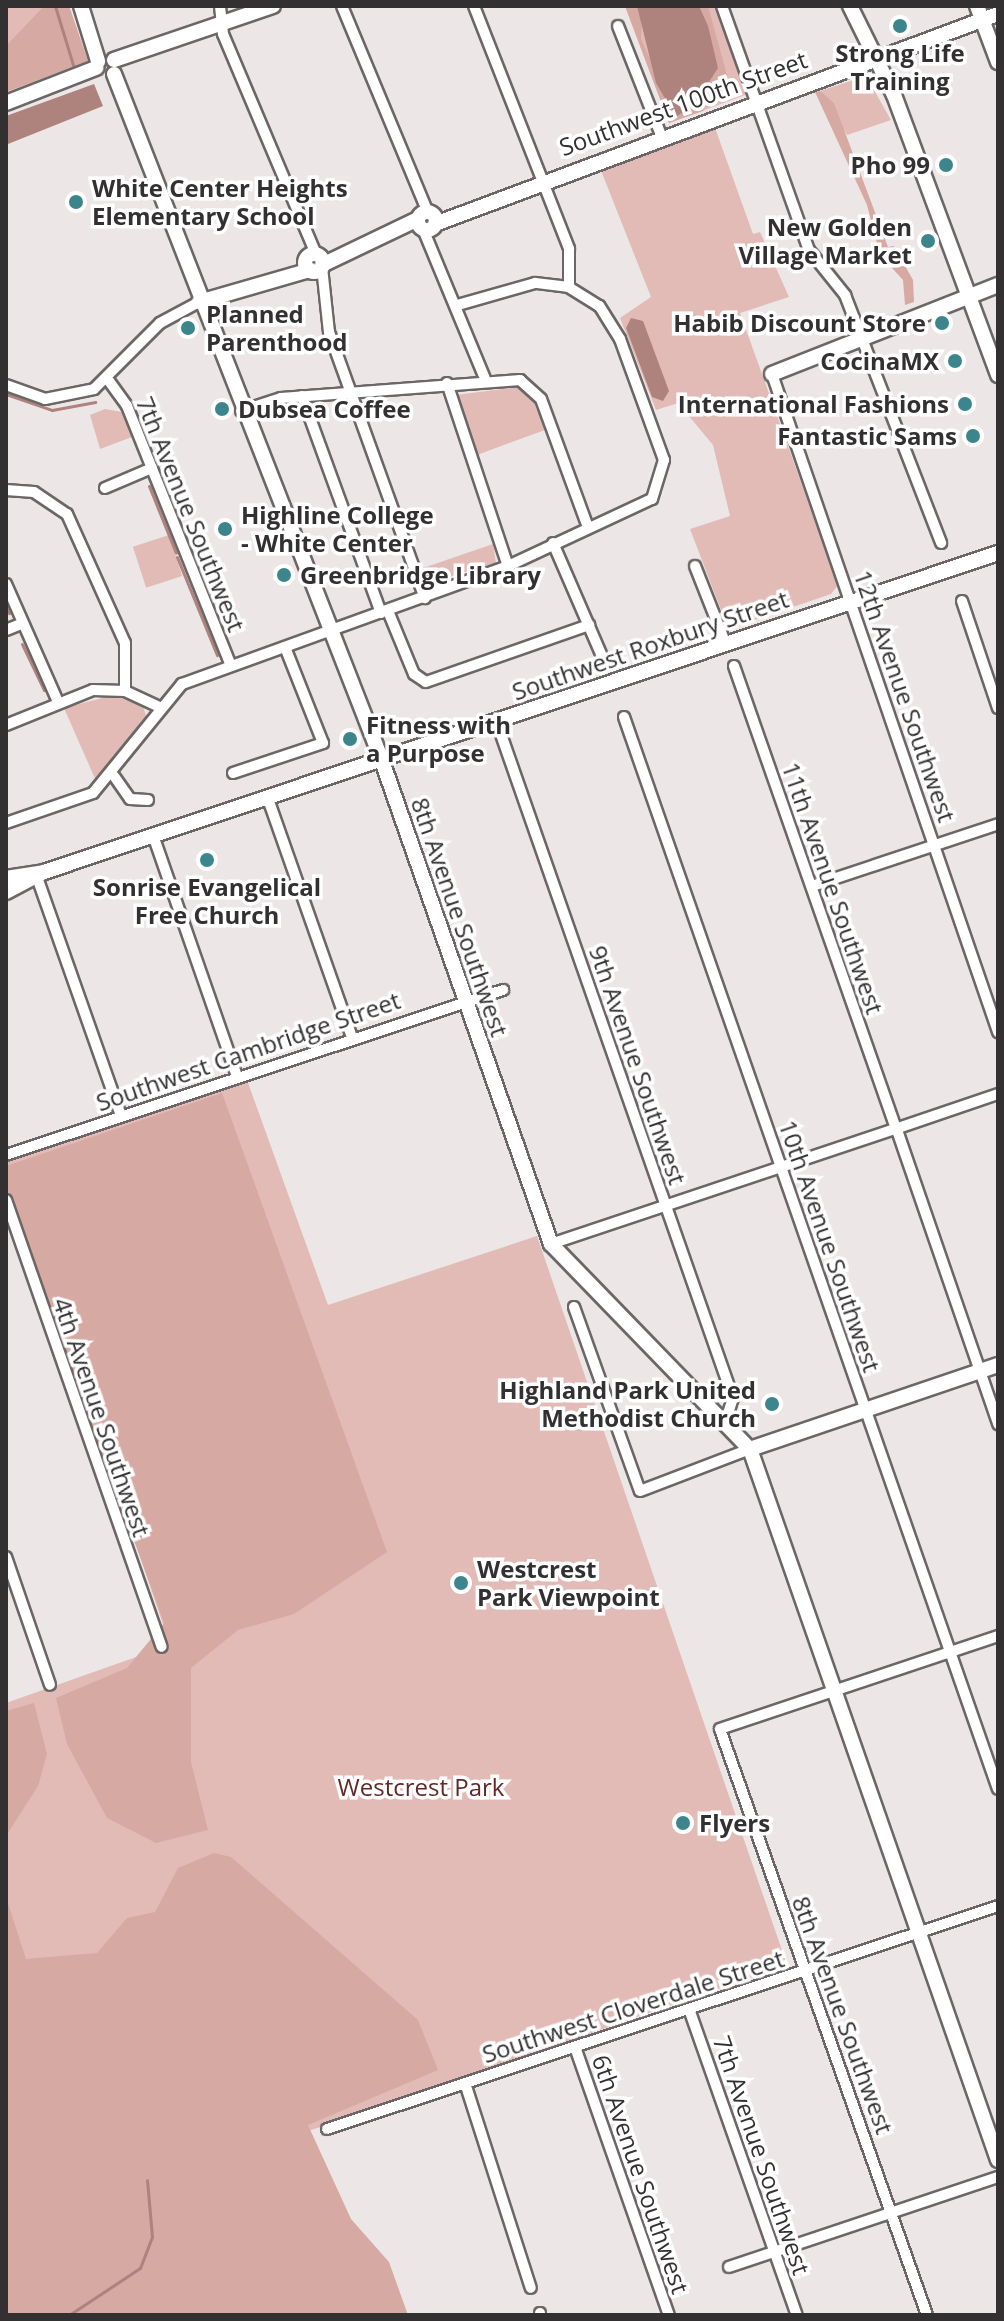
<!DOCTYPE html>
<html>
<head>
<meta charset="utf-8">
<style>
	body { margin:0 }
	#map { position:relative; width:1004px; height:2321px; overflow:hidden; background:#ece7e6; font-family:"Open Sans",sans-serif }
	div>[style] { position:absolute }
	.green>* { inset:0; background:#e2bbb6; transform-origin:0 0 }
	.forest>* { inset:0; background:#d7a9a3 }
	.water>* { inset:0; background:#ae827d }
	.stream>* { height:3px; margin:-1.5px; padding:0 1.5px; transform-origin:1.5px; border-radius:1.5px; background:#ae827d }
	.roads { filter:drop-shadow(2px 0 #6c6766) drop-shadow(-2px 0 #6c6766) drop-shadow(0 2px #6c6766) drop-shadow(0 -2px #6c6766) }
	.street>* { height:10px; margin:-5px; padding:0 5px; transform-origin:5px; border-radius:5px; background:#fff }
	.secondary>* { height:14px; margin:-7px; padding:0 7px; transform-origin:7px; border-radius:7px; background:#fff }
	.secondary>.ring { margin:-7px; padding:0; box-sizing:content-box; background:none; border:14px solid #fff; border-radius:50% }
	.dots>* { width:22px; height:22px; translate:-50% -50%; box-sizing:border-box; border:4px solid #fff; border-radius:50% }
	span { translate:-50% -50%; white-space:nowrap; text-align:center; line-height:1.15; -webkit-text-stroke:7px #fff; paint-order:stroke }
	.poi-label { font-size:24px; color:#323030; font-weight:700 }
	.right { translate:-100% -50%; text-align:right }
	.left { translate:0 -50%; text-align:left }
	.street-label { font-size:24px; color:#323030 }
	.park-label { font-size:24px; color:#632825 }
	.frame { position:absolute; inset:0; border:8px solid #323030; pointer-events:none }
</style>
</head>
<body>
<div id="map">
	<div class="green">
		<div style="clip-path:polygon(6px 6px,69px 6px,88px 61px,6px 92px)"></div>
		<div style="clip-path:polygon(625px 6px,717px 6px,748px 94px,669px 123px)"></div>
		<div style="clip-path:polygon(866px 76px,891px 120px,847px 135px,820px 91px)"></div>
		<div style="clip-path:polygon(714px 125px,753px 234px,760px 232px,789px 297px,740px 313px,838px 585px,831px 594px,737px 626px,726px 623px,690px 529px,730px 516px,713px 445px,678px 403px,656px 410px,620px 318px,651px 297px,600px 168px)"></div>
		<div style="clip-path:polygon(518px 387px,531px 395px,545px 430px,477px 455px,456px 395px)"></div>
		<div style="clip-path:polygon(105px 409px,122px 412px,132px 437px,100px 449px,90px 415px)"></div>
		<div style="left:169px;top:535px;width:43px;height:38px;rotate:72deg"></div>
		<div style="clip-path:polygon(493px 544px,496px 563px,428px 583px,423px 568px)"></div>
		<div style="clip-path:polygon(114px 695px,143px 706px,146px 716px,122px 756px,96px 781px,64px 708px)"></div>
		<div style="clip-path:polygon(247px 1080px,328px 1305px,537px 1236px,787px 1965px,6px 2236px,6px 1703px,170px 1645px,6px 1160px)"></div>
	</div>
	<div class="forest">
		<div style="clip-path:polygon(44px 6px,69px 6px,88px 61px,6px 92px,6px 46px)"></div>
		<div style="clip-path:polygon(625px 6px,637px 6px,642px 17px,641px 39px,676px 117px,695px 104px,718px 68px,699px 6px,708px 6px,727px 75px,703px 111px,669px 123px)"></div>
		<div style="clip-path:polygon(820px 91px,834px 103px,888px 247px,894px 246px,913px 280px,914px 302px,905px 305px,903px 280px,880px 255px,867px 205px,815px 92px)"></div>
		<div style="clip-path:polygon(222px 1093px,387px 1552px,294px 1614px,238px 1630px,191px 1668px,191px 1762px,208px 1830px,156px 1843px,107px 1818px,67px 1744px,56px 1698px,127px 1668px,164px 1623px,6px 1188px,6px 1166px)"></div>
		<div style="clip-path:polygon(34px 1703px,47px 1754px,38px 1786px,6px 1836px,6px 1711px)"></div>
		<div style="clip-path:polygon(214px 1853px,231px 1857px,418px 2020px,438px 2070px,308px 2125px,351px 2219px,389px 2262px,408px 2315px,6px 2315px,6px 1897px,26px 1959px,97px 1953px,127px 1918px,155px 1912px,178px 1868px)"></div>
	</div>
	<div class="water">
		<div style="clip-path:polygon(637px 6px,699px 6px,708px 26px,718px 68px,695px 104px,676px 117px,656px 83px)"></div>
		<div style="clip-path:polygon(94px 84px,103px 106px,8px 144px,6px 116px)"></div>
		<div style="clip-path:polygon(631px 318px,643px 321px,669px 391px,663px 401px,652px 397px,626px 328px)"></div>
	</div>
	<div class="stream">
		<div style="left:55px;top:6px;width:65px;rotate:73deg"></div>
		<div style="left:6px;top:394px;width:49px;rotate:19.2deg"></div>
		<div style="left:52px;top:410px;width:44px;rotate:-10.5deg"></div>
		<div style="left:149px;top:486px;width:72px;rotate:68.1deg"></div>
		<div style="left:177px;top:557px;width:106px;rotate:67.8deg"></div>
		<div style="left:6px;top:607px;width:7px;rotate:63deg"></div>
		<div style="left:22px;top:644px;width:51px;rotate:64.4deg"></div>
		<div style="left:69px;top:2315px;width:85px;rotate:-33.5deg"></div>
		<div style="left:140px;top:2268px;width:33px;rotate:-69deg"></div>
		<div style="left:152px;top:2237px;width:57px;rotate:-95deg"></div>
	</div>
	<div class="roads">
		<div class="street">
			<div style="left:220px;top:6px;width:28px;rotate:84deg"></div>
			<div style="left:223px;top:34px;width:239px;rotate:67.1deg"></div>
			<div style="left:342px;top:6px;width:224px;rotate:67.4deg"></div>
			<div style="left:474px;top:6px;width:261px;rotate:68.6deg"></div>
			<div style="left:569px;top:249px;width:38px;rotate:90deg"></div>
			<div style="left:722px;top:6px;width:259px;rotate:70.4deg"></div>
			<div style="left:809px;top:250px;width:58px;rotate:51.3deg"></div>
			<div style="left:845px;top:295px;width:266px;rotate:68.8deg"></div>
			<div style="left:618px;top:26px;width:117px;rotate:68.5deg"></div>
			<div style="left:423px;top:229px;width:162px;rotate:67.5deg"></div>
			<div style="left:322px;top:267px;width:65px;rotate:83.9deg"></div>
			<div style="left:329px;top:332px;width:283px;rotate:70.2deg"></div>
			<div style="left:772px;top:374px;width:696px;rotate:71.04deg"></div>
			<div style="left:109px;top:381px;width:31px;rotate:54deg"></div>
			<div style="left:127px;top:406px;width:280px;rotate:68.2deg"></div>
			<div style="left:447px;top:383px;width:193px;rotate:71.6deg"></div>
			<div style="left:6px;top:385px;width:41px;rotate:19.7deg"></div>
			<div style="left:45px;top:399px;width:50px;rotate:-11.5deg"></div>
			<div style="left:94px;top:389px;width:93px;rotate:-45deg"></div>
			<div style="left:160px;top:323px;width:44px;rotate:-28.3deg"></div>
			<div style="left:302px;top:396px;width:231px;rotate:70deg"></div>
			<div style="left:241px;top:411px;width:42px;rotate:-18deg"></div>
			<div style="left:281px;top:398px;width:240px;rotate:-4.3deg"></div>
			<div style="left:520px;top:380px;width:28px;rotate:42deg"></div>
			<div style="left:541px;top:399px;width:134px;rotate:69.9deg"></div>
			<div style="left:105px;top:488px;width:51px;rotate:-23.1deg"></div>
			<div style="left:6px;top:490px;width:28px;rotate:4deg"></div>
			<div style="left:34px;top:492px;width:40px;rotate:34deg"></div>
			<div style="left:67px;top:514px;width:141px;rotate:65.8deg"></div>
			<div style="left:125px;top:643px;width:48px;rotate:90deg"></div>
			<div style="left:553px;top:543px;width:121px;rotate:66.6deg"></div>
			<div style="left:695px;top:566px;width:82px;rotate:68.5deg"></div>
			<div style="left:6px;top:584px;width:129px;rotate:66.2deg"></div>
			<div style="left:962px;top:601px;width:113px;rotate:71.4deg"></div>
			<div style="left:388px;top:611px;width:68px;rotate:67.6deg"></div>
			<div style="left:414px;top:674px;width:14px;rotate:34deg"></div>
			<div style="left:426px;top:682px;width:173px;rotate:-19.3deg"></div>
			<div style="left:6px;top:630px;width:18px;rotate:-22deg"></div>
			<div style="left:734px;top:666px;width:485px;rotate:70.7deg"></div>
			<div style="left:624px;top:717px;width:1135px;rotate:70.77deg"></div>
			<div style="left:496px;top:720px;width:718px;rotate:70.73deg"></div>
			<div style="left:733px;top:1398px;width:26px;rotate:108deg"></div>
			<div style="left:6px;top:725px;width:94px;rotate:-21.9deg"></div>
			<div style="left:93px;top:690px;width:32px;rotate:2deg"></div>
			<div style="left:125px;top:691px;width:38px;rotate:25deg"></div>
			<div style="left:233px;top:773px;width:95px;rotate:-18.4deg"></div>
			<div style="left:323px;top:743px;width:103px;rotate:-111.6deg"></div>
			<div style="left:114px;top:776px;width:28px;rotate:55deg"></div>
			<div style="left:130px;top:799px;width:18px;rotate:3deg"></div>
			<div style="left:267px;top:796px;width:256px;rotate:70.6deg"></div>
			<div style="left:6px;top:823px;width:92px;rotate:-19deg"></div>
			<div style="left:93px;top:793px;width:141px;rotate:-50.8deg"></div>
			<div style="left:182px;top:684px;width:347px;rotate:-19.9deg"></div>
			<div style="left:508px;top:566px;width:159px;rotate:-25deg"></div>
			<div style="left:652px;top:499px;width:41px;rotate:-72.9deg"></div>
			<div style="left:664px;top:460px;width:129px;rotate:-110deg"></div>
			<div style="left:620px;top:339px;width:39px;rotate:-122deg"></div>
			<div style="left:599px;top:306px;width:36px;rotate:-148deg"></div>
			<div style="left:569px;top:287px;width:34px;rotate:-173deg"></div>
			<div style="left:535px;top:283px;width:80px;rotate:164.1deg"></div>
			<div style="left:153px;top:835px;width:255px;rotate:70.8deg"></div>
			<div style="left:38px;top:880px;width:250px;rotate:70.6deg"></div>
			<div style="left:812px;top:886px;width:196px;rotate:-18.4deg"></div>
			<div style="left:901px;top:1127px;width:102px;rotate:-18.8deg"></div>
			<div style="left:898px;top:1133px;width:308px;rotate:71deg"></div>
			<div style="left:6px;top:1155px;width:524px;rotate:-18.37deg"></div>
			<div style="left:6px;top:1200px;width:473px;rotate:70.8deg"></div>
			<div style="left:551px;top:1244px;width:359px;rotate:-18.5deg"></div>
			<div style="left:574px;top:1307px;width:195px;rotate:70.3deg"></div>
			<div style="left:640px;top:1491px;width:118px;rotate:-20.9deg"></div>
			<div style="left:6px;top:1557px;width:135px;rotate:71deg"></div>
			<div style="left:689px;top:2009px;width:324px;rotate:70.6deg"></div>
			<div style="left:575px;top:2047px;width:284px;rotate:70.7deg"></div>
			<div style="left:465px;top:2083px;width:215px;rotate:72.2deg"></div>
			<div style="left:327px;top:2129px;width:707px;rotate:-18.38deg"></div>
			<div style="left:729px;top:2267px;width:284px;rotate:-18.5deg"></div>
			<div style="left:540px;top:2313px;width:2px;rotate:90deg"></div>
			<div style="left:927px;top:2315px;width:621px;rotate:-109.46deg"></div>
			<div style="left:720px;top:1729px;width:293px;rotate:-18.5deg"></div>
		</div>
		<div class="secondary">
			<div style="left:81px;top:6px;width:58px;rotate:72.8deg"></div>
			<div style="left:850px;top:6px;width:99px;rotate:63.7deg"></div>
			<div style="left:894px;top:95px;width:299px;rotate:69.6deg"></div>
			<div style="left:977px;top:6px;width:60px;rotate:69.4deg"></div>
			<div style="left:114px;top:60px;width:168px;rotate:-18.8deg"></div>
			<div style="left:114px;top:74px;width:734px;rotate:68.68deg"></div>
			<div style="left:381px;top:758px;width:515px;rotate:70.72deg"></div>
			<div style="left:551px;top:1244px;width:286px;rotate:45.9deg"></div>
			<div style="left:750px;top:1449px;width:753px;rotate:70.77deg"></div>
			<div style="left:6px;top:103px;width:97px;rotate:-21.3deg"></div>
			<div class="ring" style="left:418px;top:212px;width:4px;height:4px"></div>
			<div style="left:435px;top:224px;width:601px;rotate:-20.46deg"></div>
			<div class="ring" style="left:305px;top:254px;width:4px;height:4px"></div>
			<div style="left:322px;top:265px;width:106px;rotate:-25.6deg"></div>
			<div style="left:199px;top:302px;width:116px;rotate:-16.1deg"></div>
			<div style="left:772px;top:374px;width:243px;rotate:-21.5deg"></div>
			<div style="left:6px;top:878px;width:38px;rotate:-9deg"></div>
			<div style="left:44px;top:872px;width:1006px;rotate:-18.49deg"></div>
			<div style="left:6px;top:892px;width:43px;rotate:-27.8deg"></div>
			<div style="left:750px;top:1449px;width:262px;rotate:-18.7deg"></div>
		</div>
	</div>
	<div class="dots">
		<div style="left:900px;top:26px;background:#3d858d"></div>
		<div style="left:946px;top:165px;background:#3d858d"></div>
		<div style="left:76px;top:202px;background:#3d858d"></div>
		<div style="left:928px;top:241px;background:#3d858d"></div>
		<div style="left:942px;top:323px;background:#3d858d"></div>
		<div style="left:188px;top:328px;background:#3d858d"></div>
		<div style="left:955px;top:361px;background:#3d858d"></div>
		<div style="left:965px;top:404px;background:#3d858d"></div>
		<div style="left:222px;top:409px;background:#3d858d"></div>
		<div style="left:973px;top:436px;background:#3d858d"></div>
		<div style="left:225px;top:529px;background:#3d858d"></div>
		<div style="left:284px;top:575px;background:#3d858d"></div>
		<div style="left:350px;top:739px;background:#3d858d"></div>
		<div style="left:207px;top:860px;background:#3d858d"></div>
		<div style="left:772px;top:1404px;background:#3d858d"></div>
		<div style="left:461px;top:1583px;background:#3d858d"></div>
		<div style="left:683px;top:1823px;background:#3d858d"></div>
	</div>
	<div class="poi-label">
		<span style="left:900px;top:67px">Strong Life<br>Training</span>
		<span class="right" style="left:930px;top:165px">Pho 99</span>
		<span class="left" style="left:92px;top:202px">White Center Heights<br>Elementary School</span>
		<span class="right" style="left:912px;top:241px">New Golden<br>Village Market</span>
		<span class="left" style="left:206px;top:328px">Planned<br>Parenthood</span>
		<span class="right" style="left:926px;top:323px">Habib Discount Store</span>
		<span class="right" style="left:939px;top:361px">CocinaMX</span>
		<span class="right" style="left:949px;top:404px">International Fashions</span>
		<span class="left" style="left:238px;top:409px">Dubsea Coffee</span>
		<span class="right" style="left:957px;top:436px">Fantastic Sams</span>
		<span class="left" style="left:241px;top:529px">Highline College<br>- White Center</span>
		<span class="left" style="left:300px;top:575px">Greenbridge Library</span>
		<span class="left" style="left:366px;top:739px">Fitness with<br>a Purpose</span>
		<span style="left:207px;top:901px">Sonrise Evangelical<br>Free Church</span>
		<span class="right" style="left:756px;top:1404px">Highland Park United<br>Methodist Church</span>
		<span class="left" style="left:477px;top:1583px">Westcrest<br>Park Viewpoint</span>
		<span class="left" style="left:699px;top:1823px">Flyers</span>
	</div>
	<div class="street-label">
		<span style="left:683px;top:103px;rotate:-20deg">Southwest 100th Street</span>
		<span style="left:191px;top:514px;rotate:68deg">7th Avenue Southwest</span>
		<span style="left:650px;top:645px;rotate:-19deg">Southwest Roxbury Street</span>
		<span style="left:905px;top:696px;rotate:71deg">12th Avenue Southwest</span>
		<span style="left:833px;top:888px;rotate:71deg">11th Avenue Southwest</span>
		<span style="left:460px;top:917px;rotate:71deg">8th Avenue Southwest</span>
		<span style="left:248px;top:1051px;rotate:-19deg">Southwest Cambridge Street</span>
		<span style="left:638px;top:1065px;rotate:71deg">9th Avenue Southwest</span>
		<span style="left:830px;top:1246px;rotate:71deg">10th Avenue Southwest</span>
		<span style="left:102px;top:1417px;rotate:71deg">4th Avenue Southwest</span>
		<span style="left:633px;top:2006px;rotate:-18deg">Southwest Cloverdale Street</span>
		<span style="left:843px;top:2015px;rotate:70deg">8th Avenue Southwest</span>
		<span style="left:762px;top:2155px;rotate:71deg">7th Avenue Southwest</span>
		<span style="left:641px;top:2174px;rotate:71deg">6th Avenue Southwest</span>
	</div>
	<div class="park-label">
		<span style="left:421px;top:1787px">Westcrest Park</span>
	</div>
	<div class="frame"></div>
</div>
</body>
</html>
